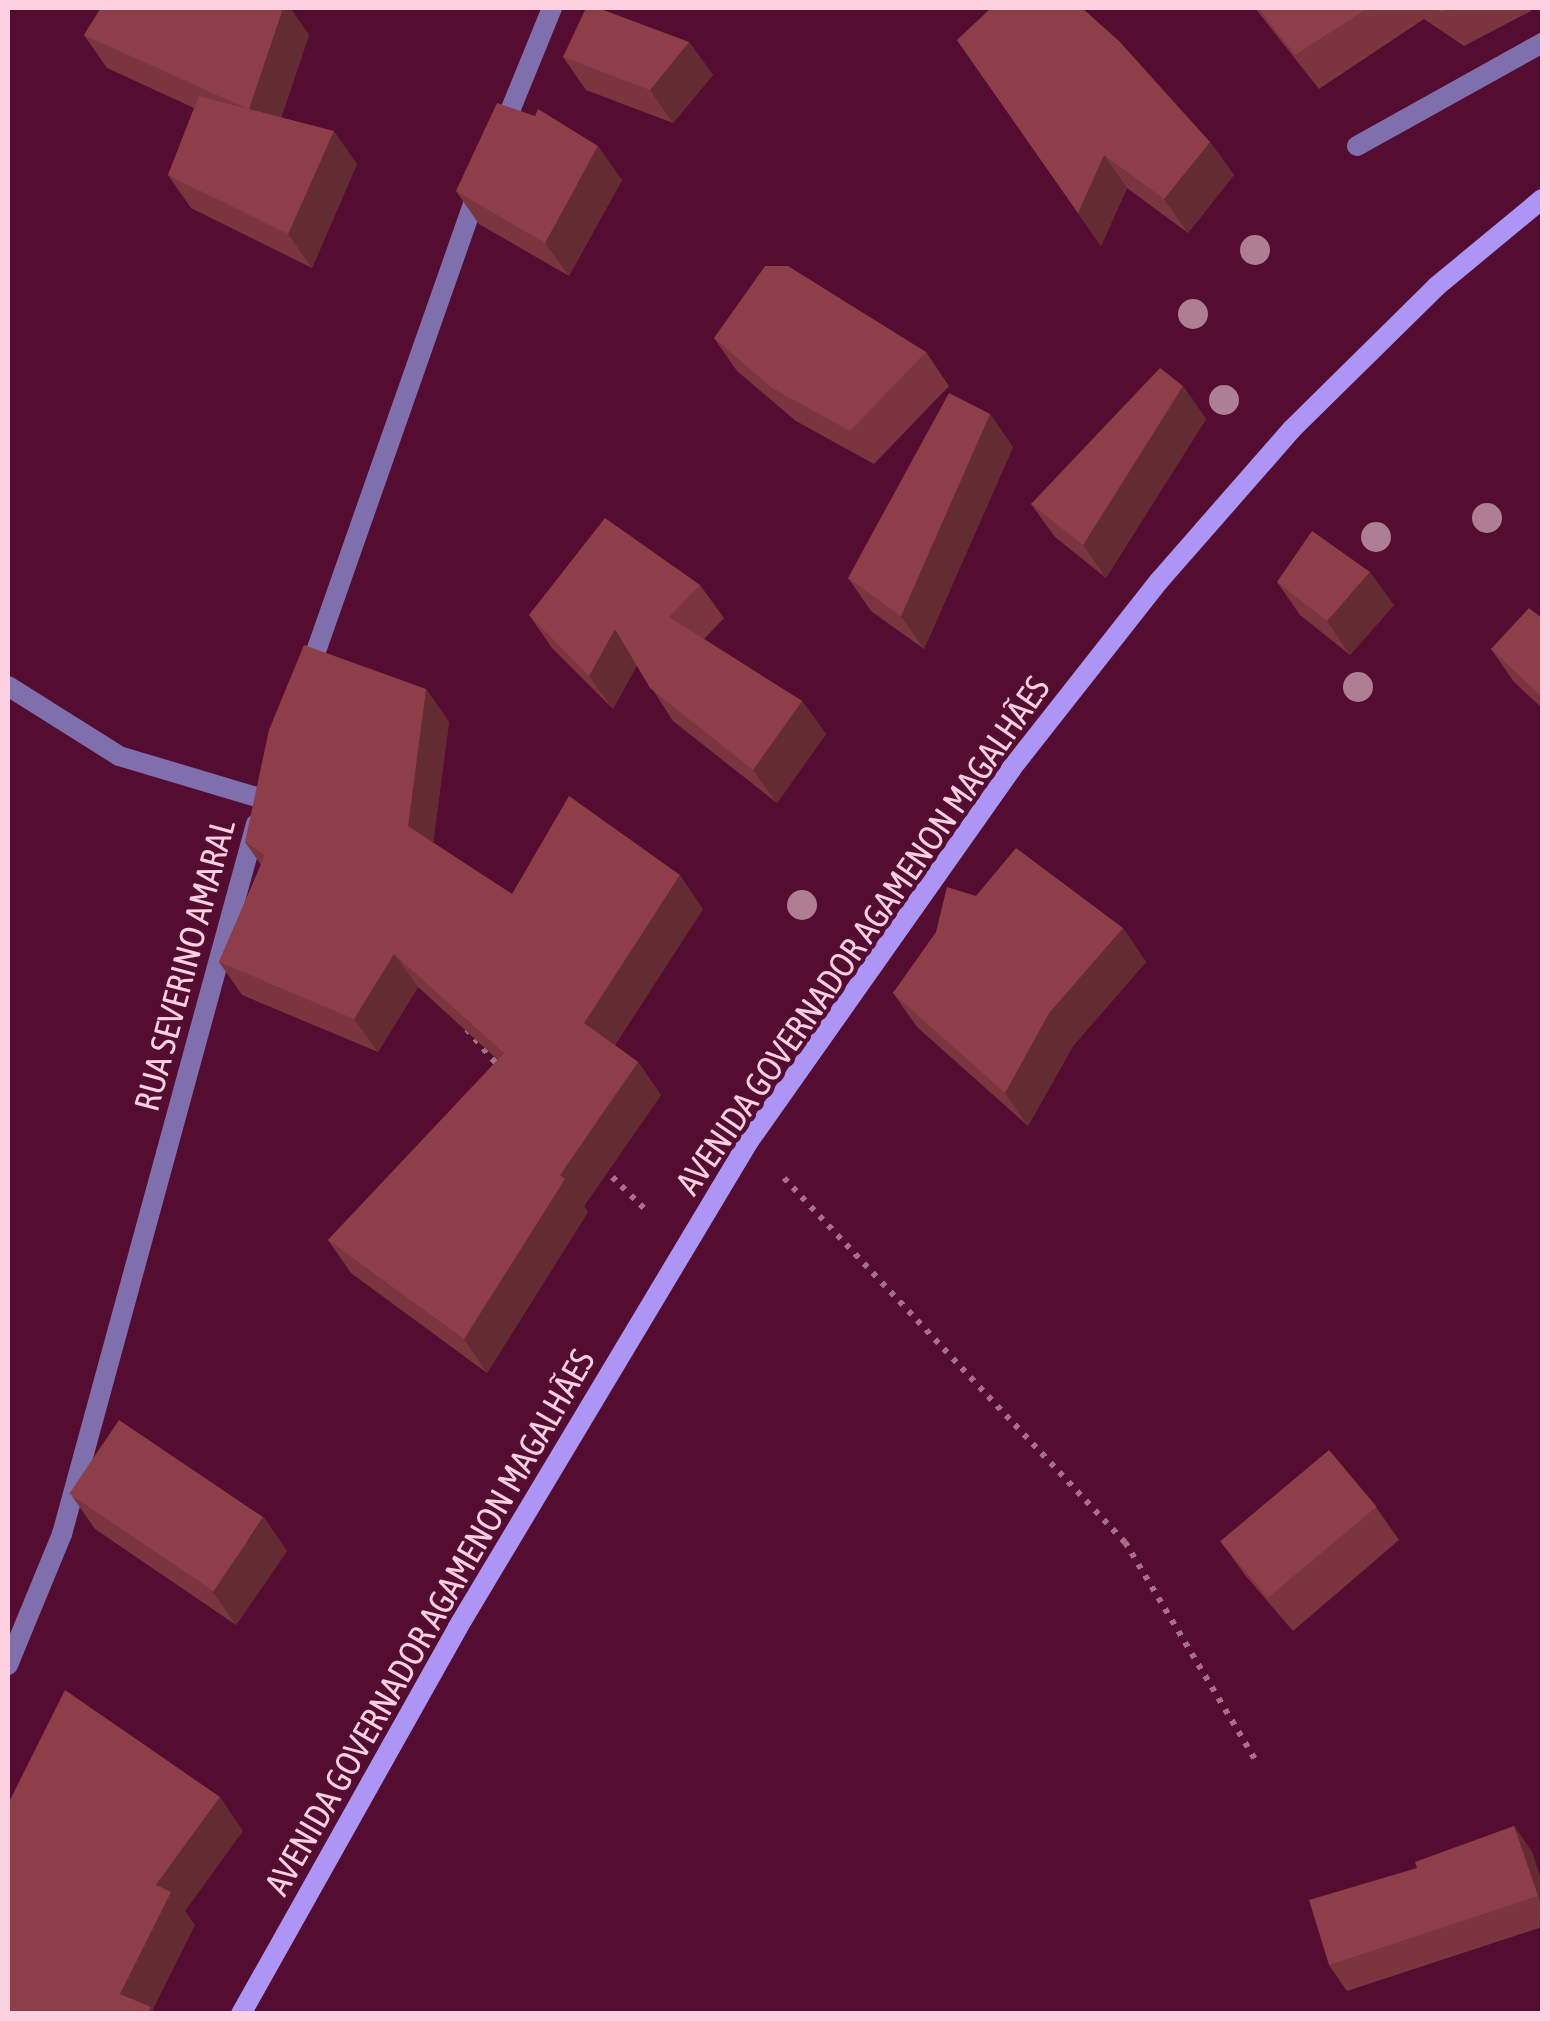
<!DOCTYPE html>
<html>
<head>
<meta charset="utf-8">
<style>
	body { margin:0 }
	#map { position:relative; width:1550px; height:2021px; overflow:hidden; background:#540d31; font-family:"Asap Condensed",sans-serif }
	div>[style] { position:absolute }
	.path>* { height:6px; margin-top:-3px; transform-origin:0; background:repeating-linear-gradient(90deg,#a96e88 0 5px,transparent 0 13px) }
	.street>* { height:20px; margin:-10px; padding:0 10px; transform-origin:10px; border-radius:10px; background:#7f70ad }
	.secondary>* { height:20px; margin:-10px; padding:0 10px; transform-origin:10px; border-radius:10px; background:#ad95f5 }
	.trees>* { width:30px; height:30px; margin:-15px; border-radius:50%; background:#ae7e93 }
	.wall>* { inset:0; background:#7a353e }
	.shaded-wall>* { inset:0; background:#632b32 }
	.building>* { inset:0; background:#8e3e48; transform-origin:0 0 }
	span { translate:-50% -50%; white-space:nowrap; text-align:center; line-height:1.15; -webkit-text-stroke:9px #540d31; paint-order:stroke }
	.street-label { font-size:35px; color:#fed1e1 }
	.frame { position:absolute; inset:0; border:10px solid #fed1e1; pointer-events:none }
</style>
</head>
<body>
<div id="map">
	<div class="path">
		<div style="left:458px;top:1019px;width:66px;rotate:49.3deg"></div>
		<div style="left:603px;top:1168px;width:63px;rotate:44.4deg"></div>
		<div style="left:784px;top:1178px;width:499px;rotate:46.9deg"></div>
		<div style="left:1125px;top:1542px;width:253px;rotate:59.1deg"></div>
	</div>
	<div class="street">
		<div style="left:501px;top:133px;width:135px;rotate:-67.8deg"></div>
		<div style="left:1357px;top:146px;width:212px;rotate:-29.1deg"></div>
		<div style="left:308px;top:674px;width:516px;rotate:-70.65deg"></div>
		<div style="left:8px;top:686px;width:131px;rotate:32.2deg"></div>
		<div style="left:119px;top:756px;width:150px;rotate:16.6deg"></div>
		<div style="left:8px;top:1665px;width:142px;rotate:-67.6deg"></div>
		<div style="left:62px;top:1534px;width:736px;rotate:-74.72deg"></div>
	</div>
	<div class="secondary">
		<div style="left:241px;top:2014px;width:444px;rotate:-60.7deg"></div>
		<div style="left:458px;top:1627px;width:566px;rotate:-59.09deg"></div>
		<div style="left:749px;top:1141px;width:455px;rotate:-54.8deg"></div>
		<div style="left:1011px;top:769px;width:239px;rotate:-51.8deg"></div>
		<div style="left:1159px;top:581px;width:201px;rotate:-48.8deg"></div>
		<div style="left:1291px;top:430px;width:205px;rotate:-44.6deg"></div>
		<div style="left:1437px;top:286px;width:136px;rotate:-39.6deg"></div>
	</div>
	<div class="trees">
		<div style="left:1255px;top:250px"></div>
		<div style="left:1193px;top:314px"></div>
		<div style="left:1224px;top:400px"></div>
		<div style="left:1487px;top:518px"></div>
		<div style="left:1376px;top:537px"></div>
		<div style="left:1358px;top:687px"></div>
		<div style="left:802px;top:905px"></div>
	</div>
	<div class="wall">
		<div style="clip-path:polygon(101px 8px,290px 8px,309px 35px,281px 118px,357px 164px,312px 268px,191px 208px,168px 175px,194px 108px,107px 68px,84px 35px)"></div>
		<div style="clip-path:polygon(1255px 8px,1529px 8px,1531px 11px,1464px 46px,1424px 19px,1319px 89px)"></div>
		<div style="clip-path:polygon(957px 40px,1210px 142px,1234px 175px,1188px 233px,1127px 188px,1101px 246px)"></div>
		<div style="clip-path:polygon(689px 42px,713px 75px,673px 123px,586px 90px,563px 57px)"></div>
		<div style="clip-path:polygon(622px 180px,569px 276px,479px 224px,456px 191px)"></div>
		<div style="clip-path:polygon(714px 338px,926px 352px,949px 386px,874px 464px,796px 421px,737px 371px)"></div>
		<div style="clip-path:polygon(1183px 386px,1206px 419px,1106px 578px,1055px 537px,1031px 504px)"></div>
		<div style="clip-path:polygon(990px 414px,1013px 447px,924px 649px,871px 611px,848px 578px)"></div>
		<div style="clip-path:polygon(1277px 582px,1394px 605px,1350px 655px,1300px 615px)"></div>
		<div style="clip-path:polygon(700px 585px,724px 618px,704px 639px,802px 701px,826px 734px,777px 803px,673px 721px,637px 665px,613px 709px,552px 648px,529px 615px)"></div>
		<div style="clip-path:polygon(1542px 618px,1542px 708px,1514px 682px,1491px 649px)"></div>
		<div style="clip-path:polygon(426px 689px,449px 722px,433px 843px,512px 894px,703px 909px,615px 1045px,638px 1062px,661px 1095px,584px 1206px,588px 1212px,487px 1373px,351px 1273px,328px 1240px,498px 1060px,418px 987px,378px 1052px,242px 995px,219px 962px,261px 865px,245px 842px)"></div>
		<div style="clip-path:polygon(976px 896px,1123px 928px,1146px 962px,1073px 1046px,1028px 1126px,917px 1027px,893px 993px)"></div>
		<div style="clip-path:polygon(72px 1496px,287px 1551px,236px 1625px,95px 1529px)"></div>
		<div style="clip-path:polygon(1376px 1507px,1399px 1540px,1293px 1631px,1245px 1575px,1221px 1542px)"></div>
		<div style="clip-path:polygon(1514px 1826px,1532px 1852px,1542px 1883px,1542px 1927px,1347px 1991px,1329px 1965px,1417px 1868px)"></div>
	</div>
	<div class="shaded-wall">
		<div style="clip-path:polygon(283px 8px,290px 8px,309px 35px,272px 143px,249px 109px)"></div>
		<div style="clip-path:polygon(689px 42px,713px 75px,673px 123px,650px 90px)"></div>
		<div style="clip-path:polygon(334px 131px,357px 164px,312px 268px,288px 234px)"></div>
		<div style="clip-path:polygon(1210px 142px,1234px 175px,1188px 233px,1164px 199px)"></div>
		<div style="clip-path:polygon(598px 146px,622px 180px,569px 276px,545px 243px)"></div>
		<div style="clip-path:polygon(1104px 155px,1127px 188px,1101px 246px,1078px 213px)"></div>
		<div style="clip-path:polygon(1183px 386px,1206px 419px,1106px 578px,1083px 545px)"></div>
		<div style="clip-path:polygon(990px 414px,1013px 447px,924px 649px,901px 616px)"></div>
		<div style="clip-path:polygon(1370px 572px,1394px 605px,1350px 655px,1327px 621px)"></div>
		<div style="clip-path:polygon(615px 629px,638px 662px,613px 709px,589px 676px)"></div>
		<div style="clip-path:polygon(426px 689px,449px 722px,431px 859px,408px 826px)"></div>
		<div style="clip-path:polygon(802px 701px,826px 734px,777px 803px,753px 770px)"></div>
		<div style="clip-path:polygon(680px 875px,703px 909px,607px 1056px,584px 1023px)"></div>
		<div style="clip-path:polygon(1123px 928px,1146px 962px,1073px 1046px,1028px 1126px,1005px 1093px,1049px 1013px)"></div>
		<div style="clip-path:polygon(394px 954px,418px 987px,378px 1052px,354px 1019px)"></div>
		<div style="clip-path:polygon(638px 1062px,661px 1095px,584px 1206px,588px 1212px,487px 1373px,464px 1339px,560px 1175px)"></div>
		<div style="clip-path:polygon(264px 1517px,287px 1551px,236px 1625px,213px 1592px)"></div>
		<div style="clip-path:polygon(220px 1797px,243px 1831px,185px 1911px,195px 1925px,153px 2009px,156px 2014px,134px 2014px,120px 1994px,156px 1885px)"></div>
		<div style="clip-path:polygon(1514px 1826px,1532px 1852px,1542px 1883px,1542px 1903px,1538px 1896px)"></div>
	</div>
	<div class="building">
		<div style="clip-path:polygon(101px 8px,283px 8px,249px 109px,334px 131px,288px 234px,168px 175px,199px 96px,248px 109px,84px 35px)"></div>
		<div style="clip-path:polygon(586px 8px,598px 8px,689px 42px,650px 90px,563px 57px)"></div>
		<div style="clip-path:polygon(991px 8px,1082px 8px,1119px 41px,1210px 142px,1164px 199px,1104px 155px,1078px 213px,957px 40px)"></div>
		<div style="clip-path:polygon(1258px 8px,1368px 8px,1295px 55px)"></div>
		<div style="clip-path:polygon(1434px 8px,1451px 8px,1441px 12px)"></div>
		<div style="clip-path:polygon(497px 103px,535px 116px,538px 109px,598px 146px,545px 243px,456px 191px)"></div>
		<div style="clip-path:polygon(765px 266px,788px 266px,926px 352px,850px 431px,772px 388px,714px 338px)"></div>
		<div style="clip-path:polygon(1160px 368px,1183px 386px,1083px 545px,1031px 504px)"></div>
		<div style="clip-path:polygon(949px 393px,990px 414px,901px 616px,848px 578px)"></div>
		<div style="clip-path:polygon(605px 518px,700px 585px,669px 617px,802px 701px,753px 770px,650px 688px,615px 629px,589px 676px,529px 615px)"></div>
		<div style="clip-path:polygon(1312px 531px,1370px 572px,1327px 621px,1277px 582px)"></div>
		<div style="clip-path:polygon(1529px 608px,1542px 618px,1542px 697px,1491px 649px)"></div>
		<div style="clip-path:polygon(304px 645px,426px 689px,408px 826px,512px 894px,569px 796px,680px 875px,584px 1023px,638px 1062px,560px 1175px,565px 1179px,464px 1339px,328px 1240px,504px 1053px,394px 954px,354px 1019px,219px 962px,265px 855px,245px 842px,269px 730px)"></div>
		<div style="clip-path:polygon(1016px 848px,1123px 928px,1049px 1013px,1005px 1093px,893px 993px,936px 932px,947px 887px,976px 896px)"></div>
		<div style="left:119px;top:1420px;width:174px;height:89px;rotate:34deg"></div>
		<div style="left:1329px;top:1450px;width:74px;height:142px;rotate:50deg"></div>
		<div style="clip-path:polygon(65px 1690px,220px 1797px,156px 1885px,171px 1892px,120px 1994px,151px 2007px,147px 2014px,8px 2014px,8px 1804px)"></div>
		<div style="clip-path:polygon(1514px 1826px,1538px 1896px,1329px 1965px,1309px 1900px,1417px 1868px,1415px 1862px)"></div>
	</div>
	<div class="street-label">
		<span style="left:862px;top:935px;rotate:-55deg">AVENIDA GOVERNADOR AGAMENON MAGALHÃES</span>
		<span style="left:184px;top:965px;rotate:-75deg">RUA SEVERINO AMARAL</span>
		<span style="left:429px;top:1622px;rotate:-60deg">AVENIDA GOVERNADOR AGAMENON MAGALHÃES</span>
	</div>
	<div class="frame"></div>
</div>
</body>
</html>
